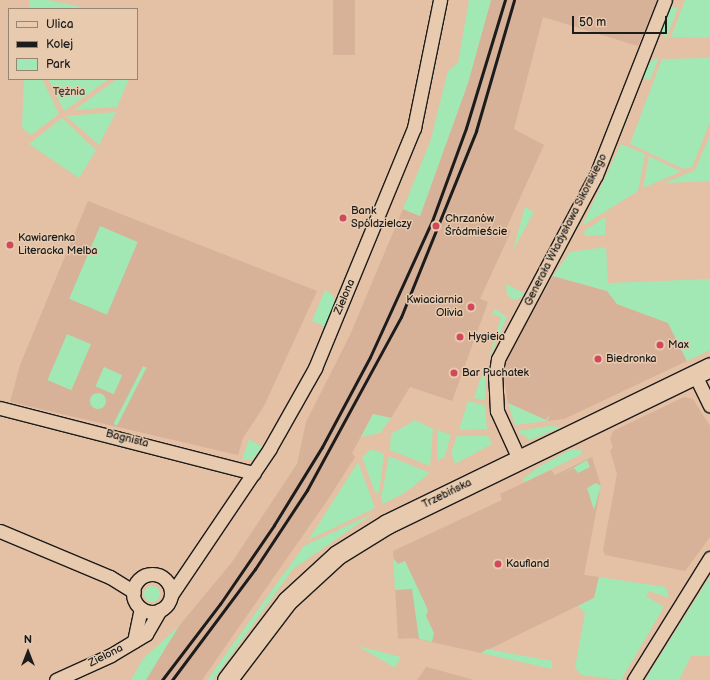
<!DOCTYPE html>
<html>
<head>
<meta charset="utf-8">
<style>
	body { margin:0 }
	#map { position:relative; width:710px; height:680px; overflow:hidden; background:#e4c0a5; font-family:"Balsamiq Sans",sans-serif }
	div>[style] { position:absolute }
	.built>* { inset:0; background:#d7b198; transform-origin:0 0 }
	.green>* { inset:0; background:#a1e8b5; transform-origin:0 0 }
	.round { border-radius:50% }
	.roads { filter:drop-shadow(1px 0 #1c1c1c) drop-shadow(-1px 0 #1c1c1c) drop-shadow(0 1px #1c1c1c) drop-shadow(0 -1px #1c1c1c) }
	.street>* { height:13px; margin:-6.5px; padding:0 6.5px; transform-origin:6.5px; border-radius:6.5px; background:#e8cbaf }
	.street>.ring { margin:-6.5px; padding:0; box-sizing:content-box; background:none; border:13px solid #e8cbaf; border-radius:50% }
	.secondary>* { height:19px; margin:-9.5px; padding:0 9.5px; transform-origin:9.5px; border-radius:9.5px; background:#e8cbaf }
	.rail>* { height:3px; margin:-1.5px; padding:0 1.5px; transform-origin:1.5px; border-radius:1.5px; background:#1c1c1c }
	.dots>* { width:11px; height:11px; translate:-50% -50%; box-sizing:border-box; border:2px solid #e8cbaf; border-radius:50% }
	span { translate:-50% -50%; white-space:nowrap; text-align:center; line-height:1.15; -webkit-text-stroke:3px #e8cbaf; paint-order:stroke }
	.park-label { font-size:11px; color:#37453b }
	.poi-label { font-size:11px; color:#1c1c1c }
	.left { translate:0 -50%; text-align:left }
	.right { translate:-100% -50%; text-align:right }
	.street-label { font-size:11px; color:#1c1c1c }
	.legend { position:absolute; left:8px; top:8px; width:130px; height:72px; box-sizing:border-box; background:#e8cbaf; border:1px solid #968574; margin:0; padding:5px 7px; list-style:none; font-size:12px; color:#1c1c1c }
	.legend li { display:flex; align-items:center; gap:8px; height:20px }
	.legend b { width:20px; border:1px solid #968574 }
	.north { position:absolute; left:8px; top:632px; width:40px; height:40px; -webkit-text-stroke:3px #e8cbaf; paint-order:stroke; rotate:0deg; font-size:11px; font-weight:700; line-height:16px; text-align:center; color:#1c1c1c }
	.north::after { content:''; display:block; margin:auto; width:14px; height:18px; background:#1c1c1c; clip-path:polygon(50% 0,100% 100%,50% 72%,0 100%) }
	.scale { position:absolute; left:572px; top:16px; width:95px; height:18px; box-sizing:border-box; border:2px solid #1c1c1c; border-top:0; padding-left:5px; font-size:12px; line-height:14px; white-space:nowrap; color:#1c1c1c; -webkit-text-stroke:3px #e8cbaf; paint-order:stroke }
</style>
</head>
<body>
<div id="map">
	<div class="built">
		<div style="left:333px;top:0;width:22px;height:55px"></div>
		<div style="clip-path:polygon(491px 0,658px 0,638px 46px,543px 17px,514px 129px,544px 145px,506px 229px,511px 231px,480px 299px,488px 302px,452px 401px,410px 387px,391px 418px,373px 414px,352px 453px,355px 457px,329px 498px,202px 680px,145px 680px,179px 626px,232px 562px,297px 464px,306px 422px,350px 335px,403px 209px,420px 216px,468px 83px)"></div>
		<div style="clip-path:polygon(88px 201px,317px 291px,264px 406px,243px 438px,238px 455px,10px 402px,20px 365px)"></div>
		<div style="clip-path:polygon(553px 276px,607px 291px,617px 304px,668px 323px,687px 361px,564px 419px,547px 421px,549px 414px,546px 420px,508px 403px,503px 373px,509px 354px)"></div>
		<div style="clip-path:polygon(684px 397px,693px 399px,710px 426px,710px 537px,685px 571px,605px 555px,603px 550px,617px 474px,610px 450px,613px 448px,610px 439px,613px 431px)"></div>
		<div style="clip-path:polygon(592px 457px,601px 486px,584px 575px,599px 577px,594px 598px,481px 653px,413px 638px,398px 639px,393px 551px,502px 500px,500px 494px,551px 470px,555px 475px)"></div>
		<div style="clip-path:polygon(427px 666px,427px 667px,474px 680px,417px 680px)"></div>
	</div>
	<div class="green">
		<div style="clip-path:polygon(30px 0,48px 0,89px 9px,29px 9px)"></div>
		<div style="clip-path:polygon(469px 0,491px 0,468px 83px,420px 216px,403px 209px,431px 139px,448px 71px,458px 63px)"></div>
		<div style="clip-path:polygon(685px 0,710px 0,710px 38px,671px 37px)"></div>
		<div style="clip-path:polygon(668px 6px,678px 8px,666px 39px,661px 29px)"></div>
		<div style="clip-path:polygon(659px 57px,650px 80px,641px 77px,651px 61px)"></div>
		<div style="clip-path:polygon(710px 58px,710px 122px,692px 167px,684px 169px,630px 144px,662px 59px)"></div>
		<div style="clip-path:polygon(24px 79px,42px 79px,59px 114px,31px 135px,22px 128px)"></div>
		<div style="clip-path:polygon(48px 79px,109px 79px,64px 111px)"></div>
		<div style="clip-path:polygon(117px 79px,129px 79px,117px 107px,74px 110px)"></div>
		<div style="clip-path:polygon(116px 112px,99px 145px,66px 116px)"></div>
		<div style="clip-path:polygon(62px 118px,96px 150px,79px 178px,29px 144px)"></div>
		<div style="clip-path:polygon(710px 135px,710px 181px,665px 183px,695px 170px)"></div>
		<div style="clip-path:polygon(621px 144px,645px 154px,638px 191px,582px 226px)"></div>
		<div style="clip-path:polygon(649px 156px,680px 171px,680px 172px,643px 188px)"></div>
		<div style="clip-path:polygon(525px 207px,534px 212px,513px 250px)"></div>
		<div style="clip-path:polygon(605px 217px,605px 235px,586px 236px,583px 232px)"></div>
		<div style="left:100px;top:226px;width:41px;height:79px;rotate:23deg"></div>
		<div style="clip-path:polygon(606px 247px,608px 283px,710px 279px,710px 350px,687px 361px,668px 323px,617px 304px,607px 291px,553px 276px,570px 252px)"></div>
		<div style="clip-path:polygon(506px 284px,527px 295px,514px 300px,507px 295px)"></div>
		<div style="clip-path:polygon(325px 290px,332px 294px,335px 301px,325px 326px,312px 321px)"></div>
		<div style="clip-path:polygon(495px 309px,507px 317px,488px 361px,501px 317px,492px 314px)"></div>
		<div style="left:67px;top:334px;width:26px;height:50px;rotate:23deg"></div>
		<div style="left:143px;top:366px;width:4px;height:65px;rotate:27deg"></div>
		<div style="left:104px;top:367px;width:20px;height:21px;rotate:24deg"></div>
		<div style="clip-path:polygon(484px 368px,486px 369px,485px 400px,474px 398px)"></div>
		<div class="round" style="left:90px;top:393px;width:16px;height:16px"></div>
		<div style="clip-path:polygon(468px 401px,485px 405px,487px 429px,459px 430px)"></div>
		<div style="clip-path:polygon(508px 403px,546px 420px,551px 415px,547px 421px,515px 425px)"></div>
		<div style="clip-path:polygon(373px 414px,391px 418px,380px 433px,361px 437px)"></div>
		<div style="clip-path:polygon(415px 420px,433px 429px,430px 466px,390px 450px,391px 434px)"></div>
		<div style="clip-path:polygon(549px 426px,562px 427px,530px 440px,517px 431px)"></div>
		<div style="clip-path:polygon(438px 430px,451px 435px,444px 458px,437px 460px)"></div>
		<div style="clip-path:polygon(457px 436px,488px 436px,492px 444px,455px 464px,451px 453px)"></div>
		<div style="clip-path:polygon(249px 439px,262px 447px,252px 460px,242px 460px)"></div>
		<div style="clip-path:polygon(371px 449px,384px 454px,379px 493px,375px 492px,362px 457px)"></div>
		<div style="clip-path:polygon(572px 449px,581px 450px,582px 454px,525px 482px,523px 479px,540px 466px)"></div>
		<div style="clip-path:polygon(389px 456px,430px 473px,406px 492px,383px 504px,381px 499px)"></div>
		<div style="clip-path:polygon(587px 460px,590px 467px,578px 473px,574px 468px,557px 477px)"></div>
		<div style="clip-path:polygon(358px 462px,375px 508px,308px 540px,313px 533px)"></div>
		<div style="clip-path:polygon(596px 483px,601px 486px,594px 510px,587px 488px)"></div>
		<div style="clip-path:polygon(374px 513px,293px 569px,213px 680px,207px 680px,304px 546px)"></div>
		<div style="clip-path:polygon(393px 558px,398px 564px,405px 561px,428px 610px,426px 616px,434px 633px,432px 642px,419px 639px,412px 589px,395px 590px)"></div>
		<div style="clip-path:polygon(710px 576px,710px 656px,691px 656px,679px 680px,645px 680px)"></div>
		<div style="clip-path:polygon(599px 577px,666px 587px,669px 598px,649px 591px,646px 596px,664px 607px,621px 680px,582px 675px,575px 668px,585px 613px,578px 606px,594px 598px)"></div>
		<div class="round" style="left:144px;top:586px;width:16px;height:16px"></div>
		<div style="clip-path:polygon(179px 626px,146px 680px,131px 680px,143px 659px)"></div>
		<div style="clip-path:polygon(358px 646px,401px 657px,395px 668px)"></div>
		<div style="clip-path:polygon(487px 649px,552px 661px,552px 669px,481px 653px)"></div>
	</div>
	<div class="roads">
		<div class="street">
			<div style="left:695px;top:375px;width:34px;rotate:64deg"></div>
			<div style="left:0;top:408px;width:262px;rotate:14.4deg"></div>
			<div style="left:519px;top:459px;width:53px;rotate:-114.6deg"></div>
			<div style="left:497px;top:411px;width:33px;rotate:-93deg"></div>
			<div style="left:495px;top:378px;width:19px;rotate:-81deg"></div>
			<div style="left:498px;top:359px;width:208px;rotate:-62deg"></div>
			<div style="left:596px;top:175px;width:188px;rotate:-68.5deg"></div>
			<div style="left:0;top:531px;width:119px;rotate:22.7deg"></div>
			<div style="left:110px;top:577px;width:28px;rotate:32deg"></div>
			<div class="ring" style="left:133px;top:574px;width:25px;height:25px"></div>
			<div style="left:171px;top:595px;width:177px;rotate:-56deg"></div>
			<div style="left:270px;top:448px;width:92px;rotate:-60.6deg"></div>
			<div style="left:315px;top:368px;width:260px;rotate:-67.6deg"></div>
			<div style="left:414px;top:128px;width:131px;rotate:-78.5deg"></div>
			<div style="left:134px;top:641px;width:33px;rotate:-78deg"></div>
			<div style="left:56px;top:680px;width:60px;rotate:-24.4deg"></div>
			<div style="left:111px;top:655px;width:41px;rotate:-31deg"></div>
			<div style="left:146px;top:634px;width:28px;rotate:-60deg"></div>
			<div style="left:634px;top:680px;width:144px;rotate:-58.1deg"></div>
		</div>
		<div class="secondary">
			<div style="left:227px;top:680px;width:99px;rotate:-52.8deg"></div>
			<div style="left:287px;top:601px;width:68px;rotate:-42.6deg"></div>
			<div style="left:337px;top:555px;width:59px;rotate:-31.8deg"></div>
			<div style="left:387px;top:524px;width:359px;rotate:-25.9deg"></div>
		</div>
	</div>
	<div class="rail">
		<div style="left:162px;top:680px;width:96px;rotate:-52.7deg"></div>
		<div style="left:220px;top:604px;width:96px;rotate:-55.6deg"></div>
		<div style="left:274px;top:525px;width:92px;rotate:-58.4deg"></div>
		<div style="left:322px;top:447px;width:102px;rotate:-61.9deg"></div>
		<div style="left:370px;top:357px;width:149px;rotate:-65.5deg"></div>
		<div style="left:432px;top:221px;width:99px;rotate:-69.9deg"></div>
		<div style="left:466px;top:128px;width:134px;rotate:-73.1deg"></div>
		<div style="left:172px;top:680px;width:139px;rotate:-53.2deg"></div>
		<div style="left:255px;top:569px;width:95px;rotate:-56.6deg"></div>
		<div style="left:307px;top:490px;width:197px;rotate:-61.5deg"></div>
		<div style="left:401px;top:317px;width:201px;rotate:-68deg"></div>
		<div style="left:476px;top:131px;width:136px;rotate:-73.8deg"></div>
	</div>
	<div class="dots">
		<div style="left:343px;top:218px;background:#d1495b"></div>
		<div style="left:436px;top:226px;background:#d1495b"></div>
		<div style="left:10px;top:245px;background:#d1495b"></div>
		<div style="left:471px;top:307px;background:#d1495b"></div>
		<div style="left:460px;top:337px;background:#d1495b"></div>
		<div style="left:660px;top:345px;background:#d1495b"></div>
		<div style="left:598px;top:359px;background:#d1495b"></div>
		<div style="left:454px;top:373px;background:#d1495b"></div>
		<div style="left:498px;top:564px;background:#d1495b"></div>
	</div>
	<div class="park-label">
		<span style="left:69px;top:92px">Tężnia</span>
	</div>
	<div class="poi-label">
		<span class="left" style="left:351px;top:218px">Bank<br>Spóldzielczy</span>
		<span class="left" style="left:445px;top:226px">Chrzanów<br>Śródmieście</span>
		<span class="left" style="left:18px;top:245px">Kawiarenka<br>Literacka Melba</span>
		<span class="right" style="left:463px;top:307px">Kwiaciarnia<br>Olivia</span>
		<span class="left" style="left:468px;top:337px">Hygieia</span>
		<span class="left" style="left:668px;top:345px">Max</span>
		<span class="left" style="left:606px;top:359px">Biedronka</span>
		<span class="left" style="left:462px;top:373px">Bar Puchatek</span>
		<span class="left" style="left:506px;top:564px">Kaufland</span>
	</div>
	<div class="street-label">
		<span style="left:566px;top:230px;rotate:-63deg">Generała Władysława Sikorskiego</span>
		<span style="left:345px;top:297px;rotate:-67deg">Zielona</span>
		<span style="left:127px;top:439px;rotate:14deg">Bagnista</span>
		<span style="left:447px;top:494px;rotate:-26deg">Trzebińska</span>
		<span style="left:106px;top:656px;rotate:-27deg">Zielona</span>
	</div>
	<ul class="legend">
	<li><b style="height:5px;background:#e8cbaf"></b>Ulica</li>
	<li><b style="height:5px;background:#1c1c1c"></b>Kolej</li>
	<li><b style="height:11px;background:#a1e8b5"></b>Park</li>
	</ul>
	<div class="north">N</div>
	<div class="scale">50 m</div>
</div>
</body>
</html>
